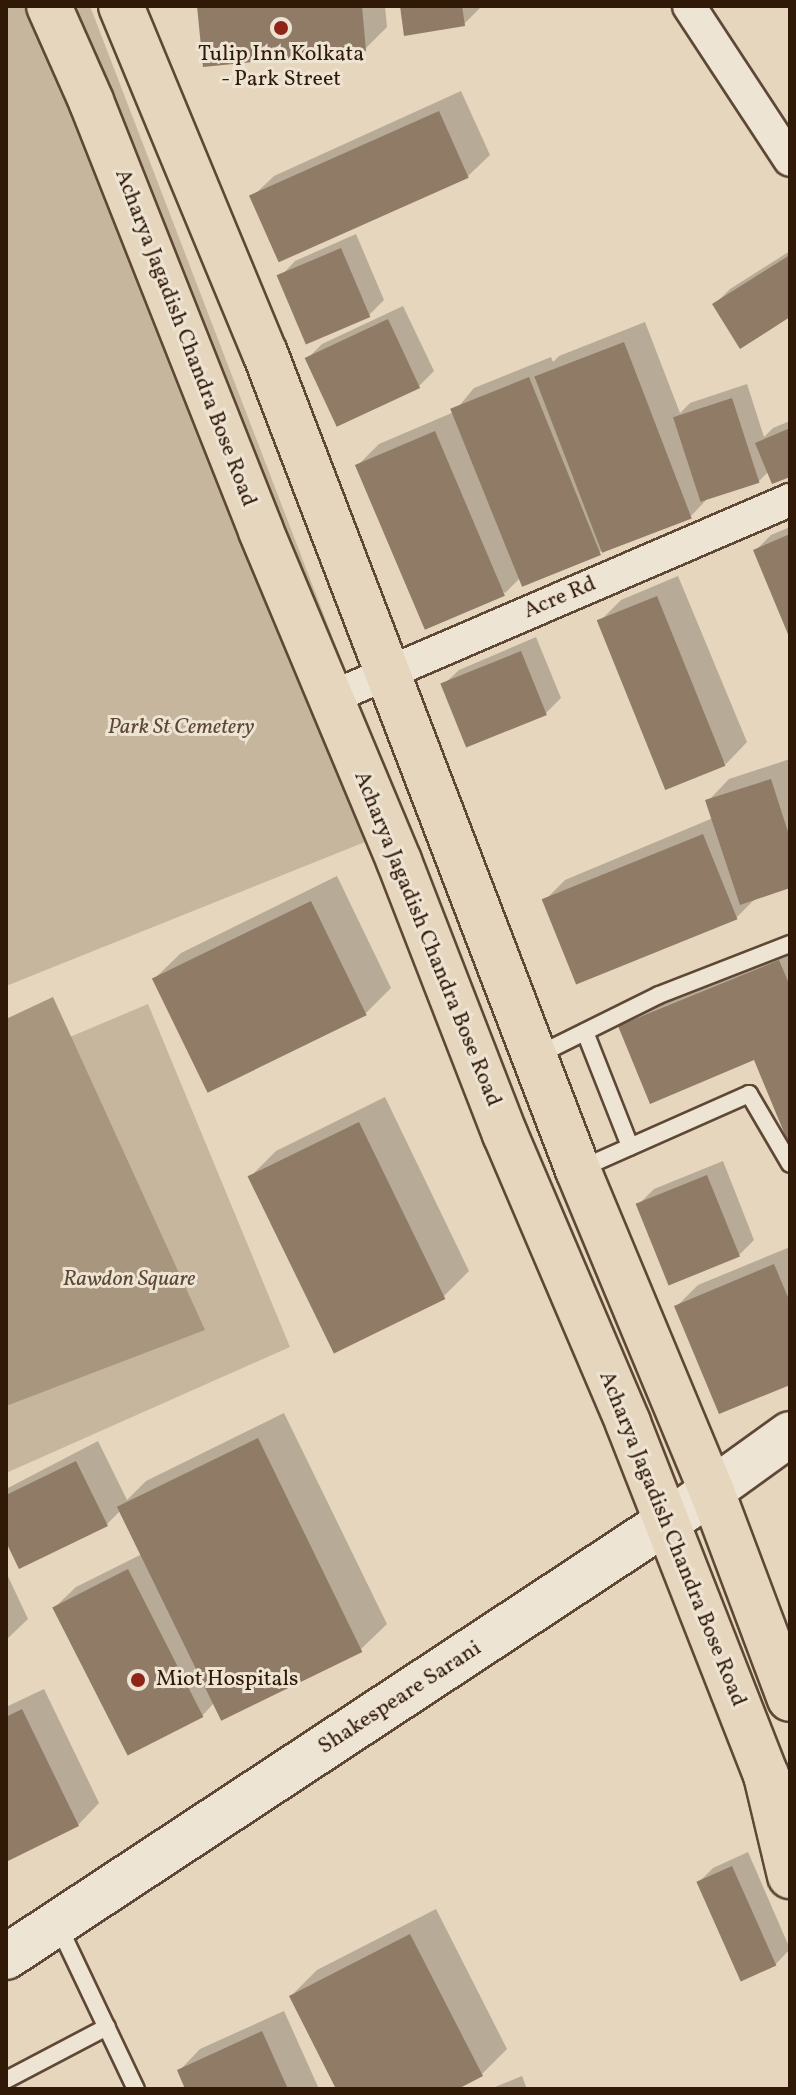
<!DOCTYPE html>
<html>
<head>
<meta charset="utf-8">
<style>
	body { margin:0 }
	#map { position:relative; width:796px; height:2095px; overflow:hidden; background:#e5d6bd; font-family:Vollkorn,serif }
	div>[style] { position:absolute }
	.green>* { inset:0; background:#c6b69e }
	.water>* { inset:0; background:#a8967f }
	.shadow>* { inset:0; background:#0003 }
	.building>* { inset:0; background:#8f7b66; transform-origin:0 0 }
	.roads { filter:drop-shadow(2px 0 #5e4835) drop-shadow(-2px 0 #5e4835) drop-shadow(0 2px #5e4835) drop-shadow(0 -2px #5e4835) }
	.service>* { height:16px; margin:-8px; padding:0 8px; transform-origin:8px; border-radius:8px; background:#eee4d4 }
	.minor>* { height:32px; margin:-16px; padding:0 16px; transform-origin:16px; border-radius:16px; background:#eee4d4 }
	.secondary>* { height:44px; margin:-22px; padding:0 22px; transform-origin:22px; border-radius:22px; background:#eee4d4 }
	.primary>* { height:44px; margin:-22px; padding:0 22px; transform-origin:22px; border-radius:22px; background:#e5d6bd }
	.trunk>* { height:44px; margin:-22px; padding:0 22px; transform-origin:22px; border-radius:22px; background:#e5d6bd }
	.dots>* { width:22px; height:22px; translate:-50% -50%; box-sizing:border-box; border:4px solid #eee4d4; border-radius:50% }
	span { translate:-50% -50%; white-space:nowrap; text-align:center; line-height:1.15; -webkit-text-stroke:6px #eee4d4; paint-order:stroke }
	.poi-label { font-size:22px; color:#311908 }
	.left { translate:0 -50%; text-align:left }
	.street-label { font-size:22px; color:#311908 }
	.park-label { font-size:22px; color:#5e4835; font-style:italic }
	.frame { position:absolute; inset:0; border:8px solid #311908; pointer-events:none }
</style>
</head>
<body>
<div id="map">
	<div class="green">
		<div style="clip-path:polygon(6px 6px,90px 6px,405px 826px,6px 986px)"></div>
		<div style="clip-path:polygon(148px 1004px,290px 1347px,6px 1473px,6px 1064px)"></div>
	</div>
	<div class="water">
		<div style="clip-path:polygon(53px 997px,205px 1330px,6px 1406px,6px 1019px)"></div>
	</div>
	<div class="shadow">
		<div style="clip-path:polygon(199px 6px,385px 6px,387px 27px,365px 49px)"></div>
		<div style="clip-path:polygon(402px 6px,512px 6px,480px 8px,464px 24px)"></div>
		<div style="clip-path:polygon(461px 91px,490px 155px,468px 176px,252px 197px,274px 176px)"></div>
		<div style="clip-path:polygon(356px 234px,384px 300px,369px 315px,280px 277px,295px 261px)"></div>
		<div style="clip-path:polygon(790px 251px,790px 315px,715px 304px,730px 289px)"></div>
		<div style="clip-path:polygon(403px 306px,434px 371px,419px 386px,307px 359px,322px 344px)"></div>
		<div style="clip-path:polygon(645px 322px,680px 413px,690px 403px,747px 384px,764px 437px,773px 428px,790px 421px,790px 474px,769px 471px,759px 481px,708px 498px,691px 516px,604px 548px,598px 554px,519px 579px,505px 593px,358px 465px,379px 444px,454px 412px,474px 388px,551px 357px,553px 362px,559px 356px)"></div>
		<div style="clip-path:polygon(790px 527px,790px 634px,756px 550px,771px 535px)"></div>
		<div style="clip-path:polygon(678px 576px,747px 742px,726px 764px,599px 622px,621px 600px)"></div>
		<div style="clip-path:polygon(536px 637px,561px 698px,546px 713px,443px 685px,459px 670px)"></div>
		<div style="clip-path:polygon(790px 759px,790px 886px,757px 897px,737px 917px,544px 901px,565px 880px,713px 818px,708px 801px,729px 779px)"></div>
		<div style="clip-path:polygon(337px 876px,391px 988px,365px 1014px,154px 979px,181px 953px)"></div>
		<div style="clip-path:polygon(790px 942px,790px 1142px,755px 1058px,621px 1027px,647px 1001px)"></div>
		<div style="clip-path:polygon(385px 1097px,469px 1271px,443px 1297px,250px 1177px,276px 1151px)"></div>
		<div style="clip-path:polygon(723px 1161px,754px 1240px,739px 1255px,639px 1204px,654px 1189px)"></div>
		<div style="clip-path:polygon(790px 1247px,790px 1383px,676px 1307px,698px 1285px)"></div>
		<div style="clip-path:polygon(284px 1413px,387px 1624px,360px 1650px,214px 1703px,202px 1716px,54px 1608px,76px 1587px,142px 1554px,121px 1510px,107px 1524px,6px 1537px,6px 1489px,98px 1441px,127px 1500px,146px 1481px)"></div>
		<div style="clip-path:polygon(6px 1572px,28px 1619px,6px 1640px)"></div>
		<div style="clip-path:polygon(44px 1689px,99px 1803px,78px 1825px,6px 1859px,6px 1707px)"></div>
		<div style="clip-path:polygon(748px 1852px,790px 1949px,775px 1965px,698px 1883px,713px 1868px)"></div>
		<div style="clip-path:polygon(436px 1909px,507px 2049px,481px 2075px,454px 2089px,339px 2089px,291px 1996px,317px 1970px)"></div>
		<div style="clip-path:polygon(284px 2011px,319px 2089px,187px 2089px,179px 2071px,200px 2049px)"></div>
		<div style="clip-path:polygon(522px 2076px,527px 2089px,490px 2089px)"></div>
	</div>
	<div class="building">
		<div style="clip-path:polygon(197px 6px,362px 6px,366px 51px,203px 67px)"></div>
		<div style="clip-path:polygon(400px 6px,462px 6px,465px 26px,404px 36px)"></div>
		<div style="left:439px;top:111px;width:73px;height:208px;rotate:66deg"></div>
		<div style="left:341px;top:248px;width:75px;height:70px;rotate:67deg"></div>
		<div style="clip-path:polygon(790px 255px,790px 317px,740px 349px,712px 304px)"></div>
		<div style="left:388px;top:319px;width:76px;height:92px;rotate:65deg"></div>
		<div style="left:624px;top:342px;width:189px;height:96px;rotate:69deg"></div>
		<div style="left:529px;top:377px;width:192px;height:85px;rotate:68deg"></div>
		<div style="left:732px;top:398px;width:89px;height:62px;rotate:72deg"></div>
		<div style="clip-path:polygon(790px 428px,790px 477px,772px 484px,755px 443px)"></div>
		<div style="left:435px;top:431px;width:179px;height:87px;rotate:67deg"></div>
		<div style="clip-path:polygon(790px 534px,790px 639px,753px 550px)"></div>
		<div style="left:657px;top:596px;width:183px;height:65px;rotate:68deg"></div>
		<div style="left:521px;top:651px;width:69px;height:87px;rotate:68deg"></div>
		<div style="clip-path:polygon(771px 779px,790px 838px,790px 888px,740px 905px,705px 800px)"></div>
		<div style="left:703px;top:834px;width:92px;height:174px;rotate:68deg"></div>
		<div style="left:311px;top:901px;width:127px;height:177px;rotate:64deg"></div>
		<div style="clip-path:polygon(779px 960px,790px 986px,790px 1147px,754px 1060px,650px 1104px,618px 1026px)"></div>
		<div style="left:359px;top:1122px;width:197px;height:124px;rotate:64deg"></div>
		<div style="left:707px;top:1175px;width:88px;height:77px;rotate:68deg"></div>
		<div style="clip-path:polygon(774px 1264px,790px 1302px,790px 1385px,719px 1414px,674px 1306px)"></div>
		<div style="left:258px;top:1438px;width:238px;height:157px;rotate:64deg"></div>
		<div style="clip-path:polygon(76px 1461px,108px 1526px,19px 1569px,6px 1542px,6px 1495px)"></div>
		<div style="left:128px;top:1569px;width:166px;height:85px;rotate:63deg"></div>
		<div style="clip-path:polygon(22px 1709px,79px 1826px,6px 1862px,6px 1717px)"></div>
		<div style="left:732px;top:1866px;width:109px;height:39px;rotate:66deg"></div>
		<div style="clip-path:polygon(410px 1934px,483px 2076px,458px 2089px,336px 2089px,289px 1996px)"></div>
		<div style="clip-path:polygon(262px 2031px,288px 2089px,185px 2089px,177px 2070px)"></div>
	</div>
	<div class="roads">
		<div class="service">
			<div style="left:585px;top:1032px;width:123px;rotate:68.5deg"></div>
			<div style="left:536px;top:1056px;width:137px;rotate:-26.4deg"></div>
			<div style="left:659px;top:995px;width:141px;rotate:-21.3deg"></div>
			<div style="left:580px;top:1169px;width:185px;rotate:-23.9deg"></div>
			<div style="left:749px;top:1094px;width:81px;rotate:59.6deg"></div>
			<div style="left:58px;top:1925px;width:182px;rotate:64.6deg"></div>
			<div style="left:6px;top:2080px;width:114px;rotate:-27.7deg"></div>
		</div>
		<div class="minor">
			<div style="left:689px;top:6px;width:184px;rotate:56.7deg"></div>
			<div style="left:330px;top:698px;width:501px;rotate:-23.29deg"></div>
		</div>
		<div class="secondary">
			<div style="left:6px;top:1957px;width:814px;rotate:-33.38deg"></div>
			<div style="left:686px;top:1509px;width:128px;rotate:-35.8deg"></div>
		</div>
		<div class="primary">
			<div style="left:49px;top:6px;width:104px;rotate:66.1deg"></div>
			<div style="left:91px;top:101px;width:462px;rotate:68.4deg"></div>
			<div style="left:261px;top:531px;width:358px;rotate:67.3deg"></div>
			<div style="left:399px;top:861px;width:293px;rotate:68.8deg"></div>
			<div style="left:505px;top:1134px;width:314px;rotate:66.9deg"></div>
			<div style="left:628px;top:1423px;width:378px;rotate:68.6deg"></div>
			<div style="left:766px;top:1775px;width:104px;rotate:76.6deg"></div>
			<div style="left:121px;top:6px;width:376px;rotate:67.5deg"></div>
			<div style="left:265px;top:353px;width:875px;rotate:69.04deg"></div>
			<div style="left:578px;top:1170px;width:346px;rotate:67.4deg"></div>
			<div style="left:711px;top:1489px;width:224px;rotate:69.4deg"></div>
		</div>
		<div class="trunk">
			<div style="left:766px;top:1775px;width:62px;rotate:67.2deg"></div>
		</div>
	</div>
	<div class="dots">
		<div style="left:281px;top:28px;background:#8f2418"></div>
		<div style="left:138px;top:1680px;background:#8f2418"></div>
	</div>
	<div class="poi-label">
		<span style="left:281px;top:67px">Tulip Inn Kolkata<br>- Park Street</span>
		<span class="left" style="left:156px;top:1680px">Miot Hospitals</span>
	</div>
	<div class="street-label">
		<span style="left:185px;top:338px;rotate:69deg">Acharya Jagadish Chandra Bose Road</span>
		<span style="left:560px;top:598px;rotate:-23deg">Acre Rd</span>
		<span style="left:427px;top:939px;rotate:68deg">Acharya Jagadish Chandra Bose Road</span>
		<span style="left:672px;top:1539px;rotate:68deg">Acharya Jagadish Chandra Bose Road</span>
		<span style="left:400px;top:1698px;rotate:-33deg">Shakespeare Sarani</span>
	</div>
	<div class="park-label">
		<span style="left:181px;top:728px">Park St Cemetery</span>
		<span style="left:129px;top:1280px">Rawdon Square</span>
	</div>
	<div class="frame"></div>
</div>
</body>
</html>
